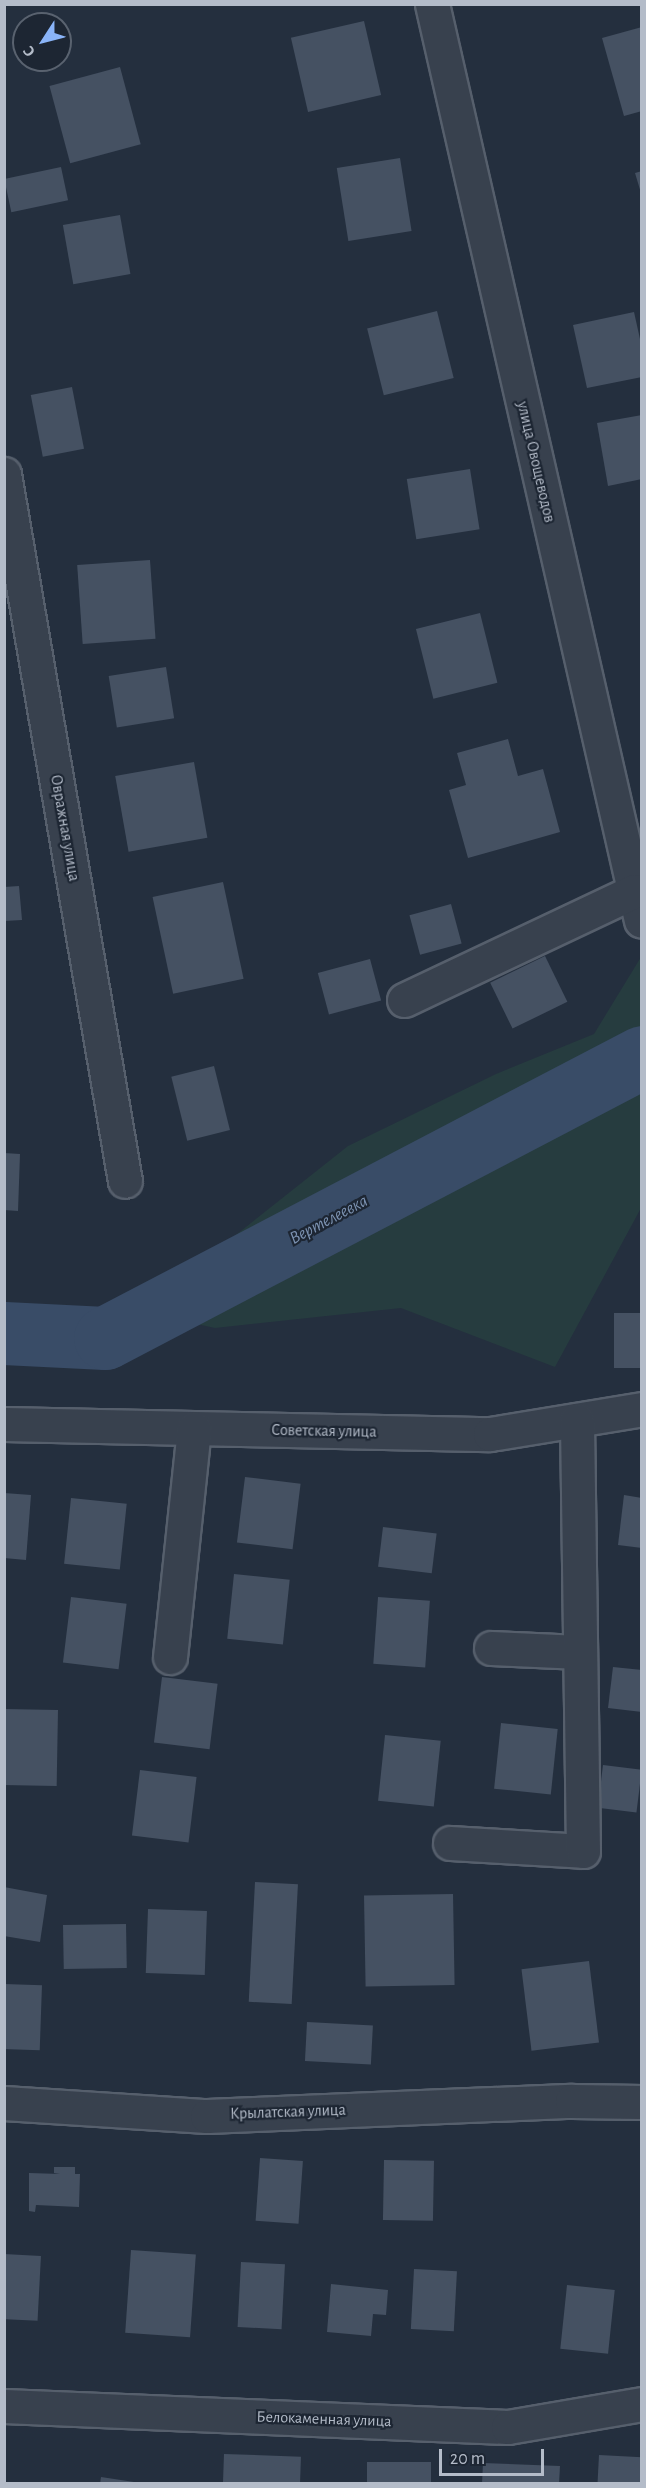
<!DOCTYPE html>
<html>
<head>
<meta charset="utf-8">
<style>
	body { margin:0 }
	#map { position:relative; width:646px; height:2488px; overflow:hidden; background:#242f3e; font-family:"Alegreya Sans",sans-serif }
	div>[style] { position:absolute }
	.green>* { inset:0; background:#263c3f }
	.river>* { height:63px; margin:-31.5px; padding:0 31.5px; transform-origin:31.5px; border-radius:31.5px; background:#394c67 }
	.building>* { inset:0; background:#455162; transform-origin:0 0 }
	.roads { filter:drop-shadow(2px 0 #565f6c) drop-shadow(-2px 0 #565f6c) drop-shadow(0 2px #565f6c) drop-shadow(0 -2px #565f6c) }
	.minor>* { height:33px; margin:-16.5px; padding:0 16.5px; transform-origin:16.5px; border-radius:16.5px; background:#38414e }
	span { translate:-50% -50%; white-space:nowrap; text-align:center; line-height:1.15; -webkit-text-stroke:4.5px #1d2633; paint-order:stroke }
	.street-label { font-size:16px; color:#b4bcc9 }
	.water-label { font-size:18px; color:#7c92b1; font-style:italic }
	.frame { position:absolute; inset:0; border:6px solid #b4bcc9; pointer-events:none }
	.north { position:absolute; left:12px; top:12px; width:60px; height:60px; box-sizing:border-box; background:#1d2633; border:2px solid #59626f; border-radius:50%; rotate:234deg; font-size:16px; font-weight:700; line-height:24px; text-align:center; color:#b4bcc9 }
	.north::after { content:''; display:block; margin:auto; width:21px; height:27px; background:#8ab4f8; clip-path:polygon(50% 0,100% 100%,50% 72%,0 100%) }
	.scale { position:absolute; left:439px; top:2449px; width:105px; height:27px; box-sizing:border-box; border:3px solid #b4bcc9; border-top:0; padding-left:8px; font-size:18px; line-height:21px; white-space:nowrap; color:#b4bcc9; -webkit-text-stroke:4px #1d2633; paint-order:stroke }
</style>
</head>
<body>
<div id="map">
	<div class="green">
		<div style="clip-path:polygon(641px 957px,641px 1208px,555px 1367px,401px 1308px,215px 1328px,178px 1320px,189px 1272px,348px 1146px,496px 1074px,594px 1034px)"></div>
	</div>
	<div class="river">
		<div style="left:4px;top:1333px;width:101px;rotate:2.8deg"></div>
		<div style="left:105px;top:1338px;width:606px;rotate:-27.62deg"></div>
	</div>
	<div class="building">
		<div style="left:364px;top:21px;width:76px;height:75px;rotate:77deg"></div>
		<div style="clip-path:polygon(642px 27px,642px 111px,624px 116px,602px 38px)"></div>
		<div style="left:120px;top:67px;width:80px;height:73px;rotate:75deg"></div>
		<div style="left:400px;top:158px;width:74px;height:64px;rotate:81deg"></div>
		<div style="left:61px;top:167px;width:34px;height:58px;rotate:78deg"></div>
		<div style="clip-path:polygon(642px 171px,642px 193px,641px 193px,635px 173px)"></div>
		<div style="left:120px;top:215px;width:60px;height:58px;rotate:80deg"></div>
		<div style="left:437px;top:311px;width:69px;height:72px;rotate:76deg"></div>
		<div style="clip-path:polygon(634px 312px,642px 348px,642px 377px,587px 388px,573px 325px)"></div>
		<div style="left:72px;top:387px;width:63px;height:42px;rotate:79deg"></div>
		<div style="clip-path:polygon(642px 415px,642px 479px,608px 486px,597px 423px)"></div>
		<div style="left:470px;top:469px;width:61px;height:64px;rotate:81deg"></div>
		<div style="left:150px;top:560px;width:79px;height:73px;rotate:86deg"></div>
		<div style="left:480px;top:613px;width:72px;height:66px;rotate:76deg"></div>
		<div style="left:166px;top:667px;width:52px;height:58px;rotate:81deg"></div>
		<div style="clip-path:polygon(508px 739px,518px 776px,543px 769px,560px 832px,468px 858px,449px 790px,466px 785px,457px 753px)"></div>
		<div style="left:194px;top:762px;width:77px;height:80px;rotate:80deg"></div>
		<div style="left:223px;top:882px;width:99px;height:72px;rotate:78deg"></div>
		<div style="clip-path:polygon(19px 886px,22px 920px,4px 921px,4px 887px)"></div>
		<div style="left:451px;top:904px;width:41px;height:43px;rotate:75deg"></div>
		<div style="left:545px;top:956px;width:51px;height:61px;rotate:64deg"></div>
		<div style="left:370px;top:959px;width:43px;height:54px;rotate:75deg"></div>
		<div style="left:214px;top:1066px;width:66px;height:44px;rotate:76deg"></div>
		<div style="clip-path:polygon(4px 1153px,20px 1154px,18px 1211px,4px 1210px)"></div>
		<div style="left:642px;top:1313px;width:55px;height:28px;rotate:90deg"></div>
		<div style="left:245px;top:1477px;width:56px;height:66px;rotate:7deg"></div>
		<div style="clip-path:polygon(4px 1493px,31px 1495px,26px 1560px,4px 1558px)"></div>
		<div style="clip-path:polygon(624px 1495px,642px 1498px,642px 1548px,618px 1545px)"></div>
		<div style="left:71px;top:1498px;width:56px;height:66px;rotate:6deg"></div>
		<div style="left:383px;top:1527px;width:54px;height:40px;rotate:7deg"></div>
		<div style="left:234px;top:1574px;width:56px;height:65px;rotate:6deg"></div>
		<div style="left:71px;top:1597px;width:56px;height:66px;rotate:7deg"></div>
		<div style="left:378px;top:1597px;width:52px;height:67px;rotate:4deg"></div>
		<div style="clip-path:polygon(613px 1667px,642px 1670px,642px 1712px,608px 1708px)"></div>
		<div style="left:162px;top:1677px;width:56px;height:66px;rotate:7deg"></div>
		<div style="left:4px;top:1709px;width:54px;height:76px;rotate:1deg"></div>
		<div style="left:501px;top:1723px;width:57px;height:66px;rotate:6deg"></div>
		<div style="left:385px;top:1735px;width:56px;height:66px;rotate:6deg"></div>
		<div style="left:603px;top:1765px;width:39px;height:43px;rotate:7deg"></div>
		<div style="left:140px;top:1770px;width:57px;height:66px;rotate:7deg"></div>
		<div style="left:255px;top:1882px;width:43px;height:120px;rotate:3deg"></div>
		<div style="clip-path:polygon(4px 1887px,47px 1895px,40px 1942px,4px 1936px)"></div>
		<div style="left:453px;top:1894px;width:91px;height:89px;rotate:89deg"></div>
		<div style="left:148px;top:1909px;width:59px;height:64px;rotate:2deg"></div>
		<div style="left:126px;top:1924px;width:44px;height:63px;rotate:89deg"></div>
		<div style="left:589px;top:1961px;width:82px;height:68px;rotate:83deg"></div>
		<div style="left:4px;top:1984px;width:38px;height:65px;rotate:2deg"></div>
		<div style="left:307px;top:2022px;width:66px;height:39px;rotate:3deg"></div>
		<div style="left:260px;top:2158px;width:43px;height:63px;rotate:4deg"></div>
		<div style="left:384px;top:2160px;width:50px;height:60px;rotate:1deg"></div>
		<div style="clip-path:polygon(54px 2167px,75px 2167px,75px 2174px,80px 2174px,79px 2207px,36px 2205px,35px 2212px,29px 2211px,29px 2173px,60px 2174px,54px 2173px)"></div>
		<div style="left:131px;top:2250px;width:65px;height:83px;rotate:4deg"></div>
		<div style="left:4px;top:2254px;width:37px;height:65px;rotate:3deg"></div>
		<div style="left:241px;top:2262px;width:44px;height:65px;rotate:3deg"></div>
		<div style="left:414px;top:2269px;width:43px;height:60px;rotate:3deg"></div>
		<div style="clip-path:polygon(331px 2284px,388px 2290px,386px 2315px,373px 2314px,371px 2336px,327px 2332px)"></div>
		<div style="left:567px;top:2285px;width:48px;height:64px;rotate:6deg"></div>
		<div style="left:224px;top:2454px;width:77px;height:30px;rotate:2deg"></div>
		<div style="left:599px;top:2455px;width:43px;height:29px;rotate:3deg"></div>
		<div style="left:431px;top:2462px;width:22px;height:64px;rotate:90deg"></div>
		<div style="clip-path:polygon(483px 2463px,560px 2466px,559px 2484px,482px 2484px)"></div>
		<div style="clip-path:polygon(101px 2477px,134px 2482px,134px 2484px,100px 2484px)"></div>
	</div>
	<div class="roads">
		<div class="minor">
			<div style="left:432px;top:4px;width:940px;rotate:77.15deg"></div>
			<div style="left:4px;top:474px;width:717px;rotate:80.29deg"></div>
			<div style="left:404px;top:1000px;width:255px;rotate:-25.3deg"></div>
			<div style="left:4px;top:1424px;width:486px;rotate:1.2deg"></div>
			<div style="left:490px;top:1434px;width:154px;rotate:-9.3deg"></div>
			<div style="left:491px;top:1648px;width:89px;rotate:2.6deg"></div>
			<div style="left:170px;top:1657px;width:230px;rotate:-84deg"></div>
			<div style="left:450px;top:1843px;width:133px;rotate:3.4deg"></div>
			<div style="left:583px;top:1851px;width:431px;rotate:-90.8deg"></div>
			<div style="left:4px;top:2103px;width:203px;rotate:3.7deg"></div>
			<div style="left:207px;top:2116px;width:365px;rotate:-2.4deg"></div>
			<div style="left:572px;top:2101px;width:70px;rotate:0.8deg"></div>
			<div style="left:4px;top:2406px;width:504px;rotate:2.39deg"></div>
			<div style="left:508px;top:2427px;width:136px;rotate:-9.7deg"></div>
		</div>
	</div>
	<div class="street-label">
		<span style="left:536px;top:462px;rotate:77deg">улица Овощеводов</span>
		<span style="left:65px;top:828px;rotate:80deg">Овражная улица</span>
		<span style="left:324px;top:1431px;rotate:1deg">Советская улица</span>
		<span style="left:288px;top:2112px;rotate:-2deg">Крылатская улица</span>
		<span style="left:324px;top:2419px;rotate:2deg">Белокаменная улица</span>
	</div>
	<div class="water-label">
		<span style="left:329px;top:1220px;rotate:-28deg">Вертелеевка</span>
	</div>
	<div class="frame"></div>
	<div class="north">С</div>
	<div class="scale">20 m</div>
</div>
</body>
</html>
